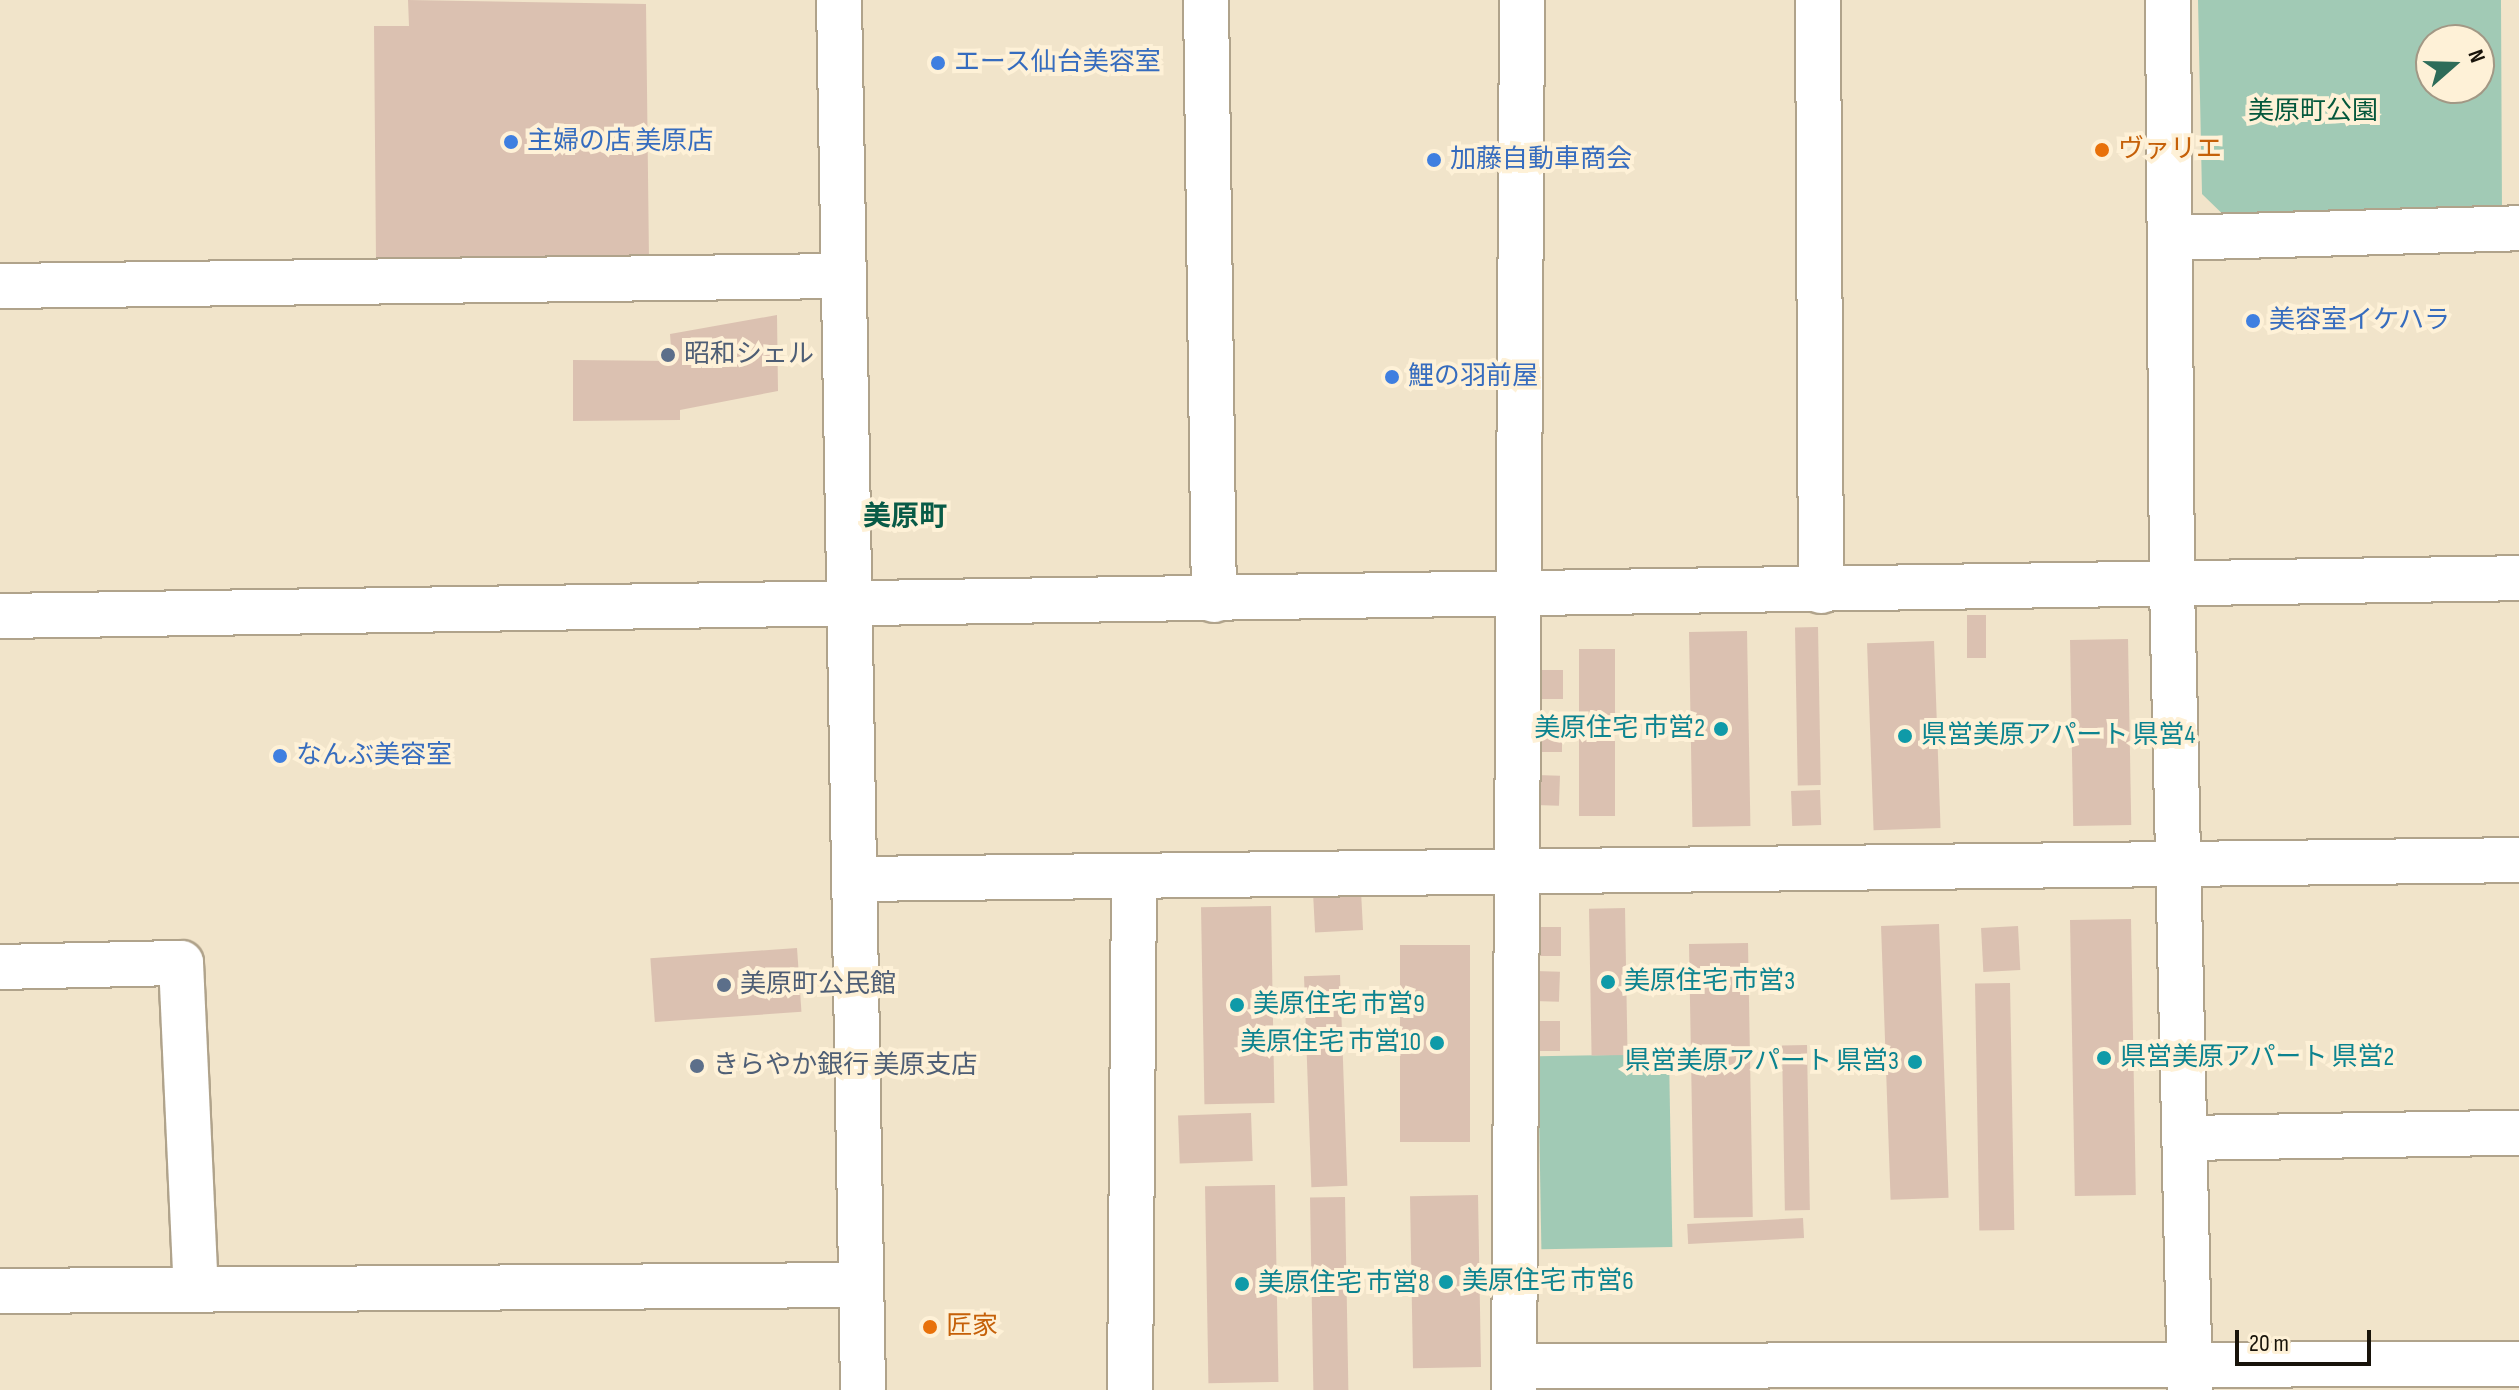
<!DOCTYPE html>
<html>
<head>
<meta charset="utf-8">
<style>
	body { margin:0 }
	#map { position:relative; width:2519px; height:1390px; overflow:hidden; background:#f1e4ca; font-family:"Sofia Sans Condensed","Noto Sans JP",sans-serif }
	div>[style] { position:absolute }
	.green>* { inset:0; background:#a1cab5; transform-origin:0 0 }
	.building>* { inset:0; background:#dbc1b1; transform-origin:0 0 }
	.roads { filter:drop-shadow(2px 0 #b0a38b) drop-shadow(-2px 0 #b0a38b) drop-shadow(0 2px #b0a38b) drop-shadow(0 -2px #b0a38b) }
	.minor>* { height:44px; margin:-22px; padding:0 22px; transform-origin:22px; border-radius:22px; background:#fff }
	.dots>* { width:22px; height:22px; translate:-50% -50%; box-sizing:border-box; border:4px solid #fef1d7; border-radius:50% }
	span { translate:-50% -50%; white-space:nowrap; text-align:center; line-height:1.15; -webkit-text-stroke:8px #fef1d7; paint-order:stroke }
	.shop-label { font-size:26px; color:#366cbe }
	.left { translate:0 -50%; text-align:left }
	.park-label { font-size:26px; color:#04583c }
	.food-label { font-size:26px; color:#c56008 }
	.service-label { font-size:26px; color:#4e5e75 }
	.culture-label { font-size:26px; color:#0d838f }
	.right { translate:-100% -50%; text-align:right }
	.neighbourhood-label { font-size:28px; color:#095b47; font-weight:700 }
	.north { position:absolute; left:2415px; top:24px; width:80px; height:80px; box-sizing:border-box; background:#fef1d7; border:2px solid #a29885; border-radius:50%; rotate:70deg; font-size:22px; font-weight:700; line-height:32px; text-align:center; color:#18130a }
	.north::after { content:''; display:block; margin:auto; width:28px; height:36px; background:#2e6c59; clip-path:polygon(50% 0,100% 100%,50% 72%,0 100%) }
	.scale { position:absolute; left:2235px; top:1330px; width:136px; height:36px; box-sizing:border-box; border:4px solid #18130a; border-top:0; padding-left:10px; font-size:24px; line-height:28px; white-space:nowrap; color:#18130a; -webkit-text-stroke:6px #fef1d7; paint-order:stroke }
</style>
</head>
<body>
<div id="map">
	<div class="green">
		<div style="clip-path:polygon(evenodd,2198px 0,2501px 0,2502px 215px,2235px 226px,2202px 194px,2198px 0,2431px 40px,2479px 40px,2479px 88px,2431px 88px,2431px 40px)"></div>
		<div style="left:1669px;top:1054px;width:193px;height:131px;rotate:89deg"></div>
	</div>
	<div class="building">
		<div style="clip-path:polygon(408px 0,646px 4px,649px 259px,376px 261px,374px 26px,409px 26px)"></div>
		<div style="clip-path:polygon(777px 315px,778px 391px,680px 410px,680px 420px,573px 421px,573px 360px,672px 361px,670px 334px)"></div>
		<div style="left:1967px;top:615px;width:19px;height:43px"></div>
		<div style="left:1818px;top:627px;width:158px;height:23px;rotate:89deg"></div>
		<div style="left:1747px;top:631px;width:195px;height:58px;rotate:89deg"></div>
		<div style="left:2128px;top:639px;width:186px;height:58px;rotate:89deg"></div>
		<div style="left:1934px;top:641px;width:187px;height:67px;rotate:88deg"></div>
		<div style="left:1579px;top:649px;width:36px;height:167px"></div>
		<div style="left:1539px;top:670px;width:24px;height:29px"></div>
		<div style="left:1538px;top:723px;width:24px;height:29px"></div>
		<div style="left:1536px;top:775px;width:24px;height:30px;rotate:2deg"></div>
		<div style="left:1820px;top:790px;width:35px;height:29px;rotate:88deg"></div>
		<div style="left:1361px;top:891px;width:39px;height:48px;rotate:87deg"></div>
		<div style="left:1271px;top:906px;width:197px;height:70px;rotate:89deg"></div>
		<div style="left:1625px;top:908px;width:147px;height:36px;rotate:89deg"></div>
		<div style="left:2131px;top:919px;width:276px;height:61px;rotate:89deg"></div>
		<div style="left:1939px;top:924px;width:274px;height:58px;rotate:88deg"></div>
		<div style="left:2018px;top:926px;width:44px;height:37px;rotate:87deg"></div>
		<div style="left:1537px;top:927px;width:24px;height:29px"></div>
		<div style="left:1748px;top:943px;width:274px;height:59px;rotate:89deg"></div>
		<div style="left:1400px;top:945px;width:70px;height:197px"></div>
		<div style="left:797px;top:948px;width:64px;height:147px;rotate:86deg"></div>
		<div style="left:1535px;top:971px;width:25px;height:30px;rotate:2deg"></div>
		<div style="left:1340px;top:975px;width:211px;height:36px;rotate:88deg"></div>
		<div style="left:2010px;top:983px;width:247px;height:35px;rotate:89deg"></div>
		<div style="left:1536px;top:1021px;width:24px;height:30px"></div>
		<div style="left:1807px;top:1045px;width:165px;height:25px;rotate:89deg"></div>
		<div style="left:1251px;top:1113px;width:48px;height:73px;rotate:88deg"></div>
		<div style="left:1275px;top:1185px;width:197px;height:70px;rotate:89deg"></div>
		<div style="left:1478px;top:1195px;width:172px;height:68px;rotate:89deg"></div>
		<div style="left:1345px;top:1197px;width:193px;height:35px;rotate:89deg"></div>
		<div style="left:1803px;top:1218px;width:20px;height:116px;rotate:87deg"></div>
	</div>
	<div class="roads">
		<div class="minor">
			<div style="left:839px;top:0;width:1390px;rotate:89.01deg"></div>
			<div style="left:1206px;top:0;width:600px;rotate:89.24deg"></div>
			<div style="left:1818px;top:0;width:591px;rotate:89.71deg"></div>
			<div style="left:2168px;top:0;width:586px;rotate:89.61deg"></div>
			<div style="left:2172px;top:586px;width:804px;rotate:88.72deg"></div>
			<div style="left:2170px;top:238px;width:349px;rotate:-1.6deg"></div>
			<div style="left:0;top:286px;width:844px;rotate:-0.68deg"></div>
			<div style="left:0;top:616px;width:2519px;rotate:-0.86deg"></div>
			<div style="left:854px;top:879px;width:1665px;rotate:-0.65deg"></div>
			<div style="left:0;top:967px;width:181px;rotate:-1.3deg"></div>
			<div style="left:181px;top:963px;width:327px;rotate:87.4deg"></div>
			<div style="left:2184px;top:1138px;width:335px;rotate:-0.9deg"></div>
			<div style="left:0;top:1291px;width:861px;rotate:-0.4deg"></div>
			<div style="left:1514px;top:1366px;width:1005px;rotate:-0.11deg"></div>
			<div style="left:1130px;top:1390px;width:514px;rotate:-89.55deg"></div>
			<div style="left:1514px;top:1390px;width:1390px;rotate:-89.67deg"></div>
		</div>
	</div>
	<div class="dots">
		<div style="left:938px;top:63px;background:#3f7fe0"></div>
		<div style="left:511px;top:142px;background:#3f7fe0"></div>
		<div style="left:2102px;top:150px;background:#e8710a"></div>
		<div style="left:1434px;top:160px;background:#3f7fe0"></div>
		<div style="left:2253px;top:321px;background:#3f7fe0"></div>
		<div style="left:668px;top:355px;background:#5c6f8a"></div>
		<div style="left:1392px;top:377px;background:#3f7fe0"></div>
		<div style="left:1721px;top:729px;background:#0f9aa8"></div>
		<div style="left:1905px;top:736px;background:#0f9aa8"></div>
		<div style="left:280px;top:756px;background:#3f7fe0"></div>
		<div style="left:1608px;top:982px;background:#0f9aa8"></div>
		<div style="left:724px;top:985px;background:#5c6f8a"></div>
		<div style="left:1237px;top:1005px;background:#0f9aa8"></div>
		<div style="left:1437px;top:1043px;background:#0f9aa8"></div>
		<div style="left:2104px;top:1058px;background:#0f9aa8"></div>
		<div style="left:1915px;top:1062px;background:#0f9aa8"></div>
		<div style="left:697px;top:1066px;background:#5c6f8a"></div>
		<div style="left:1446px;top:1282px;background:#0f9aa8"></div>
		<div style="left:1242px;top:1284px;background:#0f9aa8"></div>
		<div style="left:930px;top:1327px;background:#e8710a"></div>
	</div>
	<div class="shop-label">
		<span class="left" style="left:954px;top:63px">エース仙台美容室</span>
		<span class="left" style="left:527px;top:142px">主婦の店 美原店</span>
		<span class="left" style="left:1450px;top:160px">加藤自動車商会</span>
		<span class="left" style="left:2269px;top:321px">美容室イケハラ</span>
		<span class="left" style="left:1408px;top:377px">鯉の羽前屋</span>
		<span class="left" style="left:296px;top:756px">なんぶ美容室</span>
	</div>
	<div class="park-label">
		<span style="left:2313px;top:112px">美原町公園</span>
	</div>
	<div class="food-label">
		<span class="left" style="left:2118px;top:150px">ヴァリエ</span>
		<span class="left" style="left:946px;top:1327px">匠家</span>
	</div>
	<div class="service-label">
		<span class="left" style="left:684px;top:355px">昭和シェル</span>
		<span class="left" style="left:740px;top:985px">美原町公民館</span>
		<span class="left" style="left:713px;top:1066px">きらやか銀行 美原支店</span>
	</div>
	<div class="culture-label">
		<span class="right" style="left:1705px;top:729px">美原住宅 市営2</span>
		<span class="left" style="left:1921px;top:736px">県営美原アパート 県営4</span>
		<span class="left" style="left:1624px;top:982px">美原住宅 市営3</span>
		<span class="left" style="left:1253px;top:1005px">美原住宅 市営9</span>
		<span class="right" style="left:1421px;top:1043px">美原住宅 市営10</span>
		<span class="left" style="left:2120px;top:1058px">県営美原アパート 県営2</span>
		<span class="right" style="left:1899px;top:1062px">県営美原アパート 県営3</span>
		<span class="left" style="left:1462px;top:1282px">美原住宅 市営6</span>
		<span class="left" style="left:1258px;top:1284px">美原住宅 市営8</span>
	</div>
	<div class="neighbourhood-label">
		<span style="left:905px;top:517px">美原町</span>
	</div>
	<div class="north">N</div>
	<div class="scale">20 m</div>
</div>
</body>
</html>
